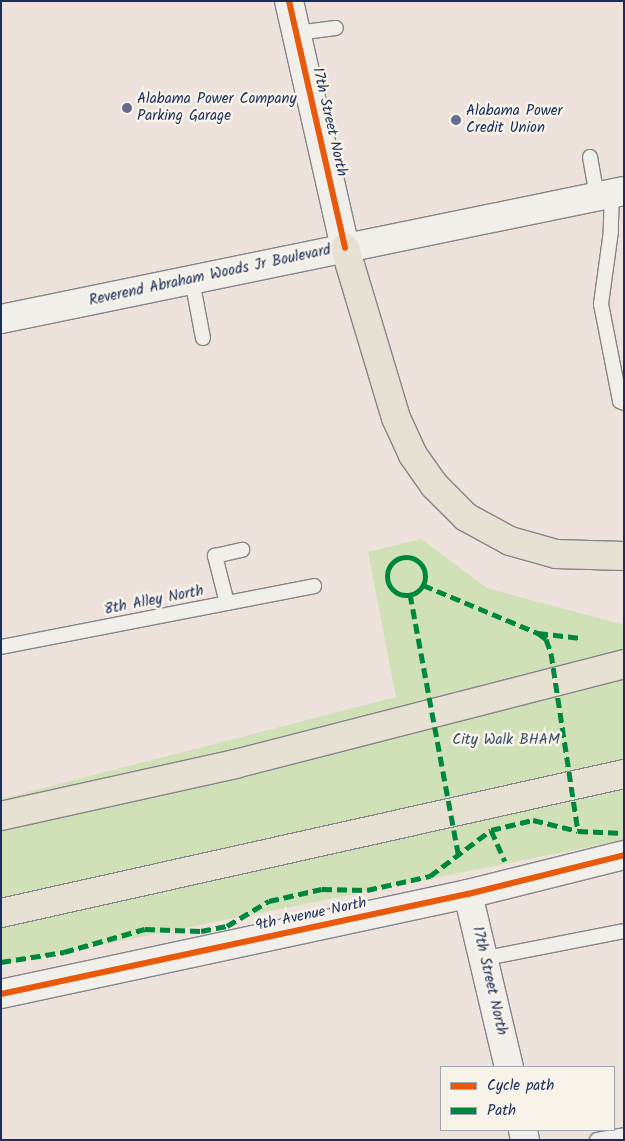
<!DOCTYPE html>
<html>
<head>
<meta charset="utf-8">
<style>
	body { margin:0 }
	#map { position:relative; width:625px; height:1141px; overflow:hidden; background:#ede2dc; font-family:Kalam,sans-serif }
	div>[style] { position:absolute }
	.green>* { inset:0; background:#d0e1b8 }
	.roads { filter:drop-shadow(1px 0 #86848b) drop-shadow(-1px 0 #86848b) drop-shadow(0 1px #86848b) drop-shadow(0 -1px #86848b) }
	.lane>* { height:14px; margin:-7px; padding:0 7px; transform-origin:7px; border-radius:7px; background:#f1efea }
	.secondary>* { height:28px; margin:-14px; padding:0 14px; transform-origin:14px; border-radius:14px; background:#f1efea }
	.highway>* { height:28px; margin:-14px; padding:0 14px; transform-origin:14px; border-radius:14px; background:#e7e1d3 }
	.quiet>* { height:5px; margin-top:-2.5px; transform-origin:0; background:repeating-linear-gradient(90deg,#00873e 0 10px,transparent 0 15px) }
	.quiet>.ring { margin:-2.5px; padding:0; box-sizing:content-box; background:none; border:5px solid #00873e; border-radius:50% }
	.cycleway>* { height:6px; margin:-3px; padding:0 3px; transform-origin:3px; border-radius:3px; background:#e8590c }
	.dots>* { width:14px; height:14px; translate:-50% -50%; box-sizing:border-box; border:2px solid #f7f3e8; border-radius:50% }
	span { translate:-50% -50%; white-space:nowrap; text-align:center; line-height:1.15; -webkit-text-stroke:5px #f7f3e8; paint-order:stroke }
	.poi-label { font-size:15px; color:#1b2f5e }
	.left { translate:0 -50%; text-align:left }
	.street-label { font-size:15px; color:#1b2f5e }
	.park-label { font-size:15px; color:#3b526a }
	.frame { position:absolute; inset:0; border:2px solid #1b2f5e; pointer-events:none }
	.legend { position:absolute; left:440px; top:1066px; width:175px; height:65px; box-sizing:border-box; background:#f7f3e8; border:1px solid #9fa5b1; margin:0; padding:6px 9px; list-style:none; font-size:15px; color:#1b2f5e }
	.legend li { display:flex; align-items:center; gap:10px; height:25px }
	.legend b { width:25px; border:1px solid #9fa5b1 }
</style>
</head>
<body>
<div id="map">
	<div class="green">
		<div style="clip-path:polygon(421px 539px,487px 588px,624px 625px,624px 840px,1px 965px,1px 799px,396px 697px,368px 552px)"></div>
	</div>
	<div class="roads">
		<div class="lane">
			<div style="left:296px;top:33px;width:40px;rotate:-7.1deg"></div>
			<div style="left:590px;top:157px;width:40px;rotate:80deg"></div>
			<div style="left:612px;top:193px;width:38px;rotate:92deg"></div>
			<div style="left:611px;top:231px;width:74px;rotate:97.8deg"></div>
			<div style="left:601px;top:304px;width:99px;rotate:78.9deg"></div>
			<div style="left:620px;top:401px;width:4px;rotate:27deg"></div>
			<div style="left:192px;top:280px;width:59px;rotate:79.3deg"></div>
			<div style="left:227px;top:603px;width:49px;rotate:-104.3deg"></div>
			<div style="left:215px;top:556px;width:28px;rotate:-13deg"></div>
			<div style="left:1px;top:647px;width:319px;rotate:-11deg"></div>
			<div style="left:486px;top:958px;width:141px;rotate:-11.1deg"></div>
			<div style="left:597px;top:1140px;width:27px;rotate:-10deg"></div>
		</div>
		<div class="secondary">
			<div style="left:289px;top:1px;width:253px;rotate:77.2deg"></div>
			<div style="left:1px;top:319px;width:636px;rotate:-11.61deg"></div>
			<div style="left:468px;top:894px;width:178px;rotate:76.7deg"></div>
			<div style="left:1px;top:994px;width:478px;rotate:-12.1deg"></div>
			<div style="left:468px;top:894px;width:161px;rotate:-14deg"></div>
			<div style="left:523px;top:1130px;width:10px;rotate:79deg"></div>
		</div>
		<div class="highway">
			<div style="left:345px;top:248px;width:177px;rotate:73.3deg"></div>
			<div style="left:396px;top:418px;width:41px;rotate:65.3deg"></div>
			<div style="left:413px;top:455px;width:37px;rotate:55deg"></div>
			<div style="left:434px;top:485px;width:45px;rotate:45deg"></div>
			<div style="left:466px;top:517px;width:50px;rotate:28.6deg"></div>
			<div style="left:510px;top:541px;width:48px;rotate:15.8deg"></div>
			<div style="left:556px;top:554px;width:68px;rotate:1.7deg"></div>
			<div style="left:1px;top:816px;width:240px;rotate:-12.5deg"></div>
			<div style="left:235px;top:764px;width:402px;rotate:-14.4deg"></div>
			<div style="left:1px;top:913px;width:638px;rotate:-12.58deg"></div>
		</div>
	</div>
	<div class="quiet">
		<div class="ring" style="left:387px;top:557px;width:33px;height:33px"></div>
		<div style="left:423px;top:585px;width:125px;rotate:22.7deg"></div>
		<div style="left:538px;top:633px;width:43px;rotate:6.6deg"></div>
		<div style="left:410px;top:594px;width:264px;rotate:79.5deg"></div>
		<div style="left:538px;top:633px;width:10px;rotate:37deg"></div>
		<div style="left:546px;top:639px;width:15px;rotate:70deg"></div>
		<div style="left:551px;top:653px;width:180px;rotate:81.4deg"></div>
		<div style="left:491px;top:830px;width:34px;rotate:66deg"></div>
		<div style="left:1px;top:962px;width:64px;rotate:-9deg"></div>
		<div style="left:64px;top:952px;width:84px;rotate:-15.9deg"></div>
		<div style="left:145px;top:929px;width:56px;rotate:2deg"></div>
		<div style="left:201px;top:931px;width:26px;rotate:-11deg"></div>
		<div style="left:227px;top:926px;width:49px;rotate:-30.8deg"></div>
		<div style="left:269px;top:901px;width:54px;rotate:-12.8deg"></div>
		<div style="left:322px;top:889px;width:45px;rotate:1.3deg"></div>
		<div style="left:367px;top:890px;width:65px;rotate:-12.5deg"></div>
		<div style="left:430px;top:876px;width:76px;rotate:-37deg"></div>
		<div style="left:491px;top:830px;width:43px;rotate:-13.4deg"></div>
		<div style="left:533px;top:820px;width:46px;rotate:13.7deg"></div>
		<div style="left:578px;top:831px;width:46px;rotate:2.5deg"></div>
	</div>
	<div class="cycleway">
		<div style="left:289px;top:1px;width:253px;rotate:77.2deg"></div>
		<div style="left:1px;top:994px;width:478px;rotate:-12.1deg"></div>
		<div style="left:468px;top:894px;width:161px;rotate:-14deg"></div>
	</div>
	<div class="dots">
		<div style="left:127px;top:108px;background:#646e8a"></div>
		<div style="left:456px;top:120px;background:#646e8a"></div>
	</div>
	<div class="poi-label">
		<span class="left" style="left:137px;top:108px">Alabama Power Company<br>Parking Garage</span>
		<span class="left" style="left:466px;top:120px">Alabama Power<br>Credit Union</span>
	</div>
	<div class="street-label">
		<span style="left:329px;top:122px;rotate:77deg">17th Street North</span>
		<span style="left:210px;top:276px;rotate:-12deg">Reverend Abraham Woods Jr Boulevard</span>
		<span style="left:154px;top:601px;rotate:-11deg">8th Alley North</span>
		<span style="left:311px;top:915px;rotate:-12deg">9th Avenue North</span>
		<span style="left:489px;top:981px;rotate:77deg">17th Street North</span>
	</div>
	<div class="park-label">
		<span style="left:506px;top:741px">City Walk BHAM</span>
	</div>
	<div class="frame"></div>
	<ul class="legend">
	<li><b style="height:6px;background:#e8590c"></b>Cycle path</li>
	<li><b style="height:6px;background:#00873e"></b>Path</li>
	</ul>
</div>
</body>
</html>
